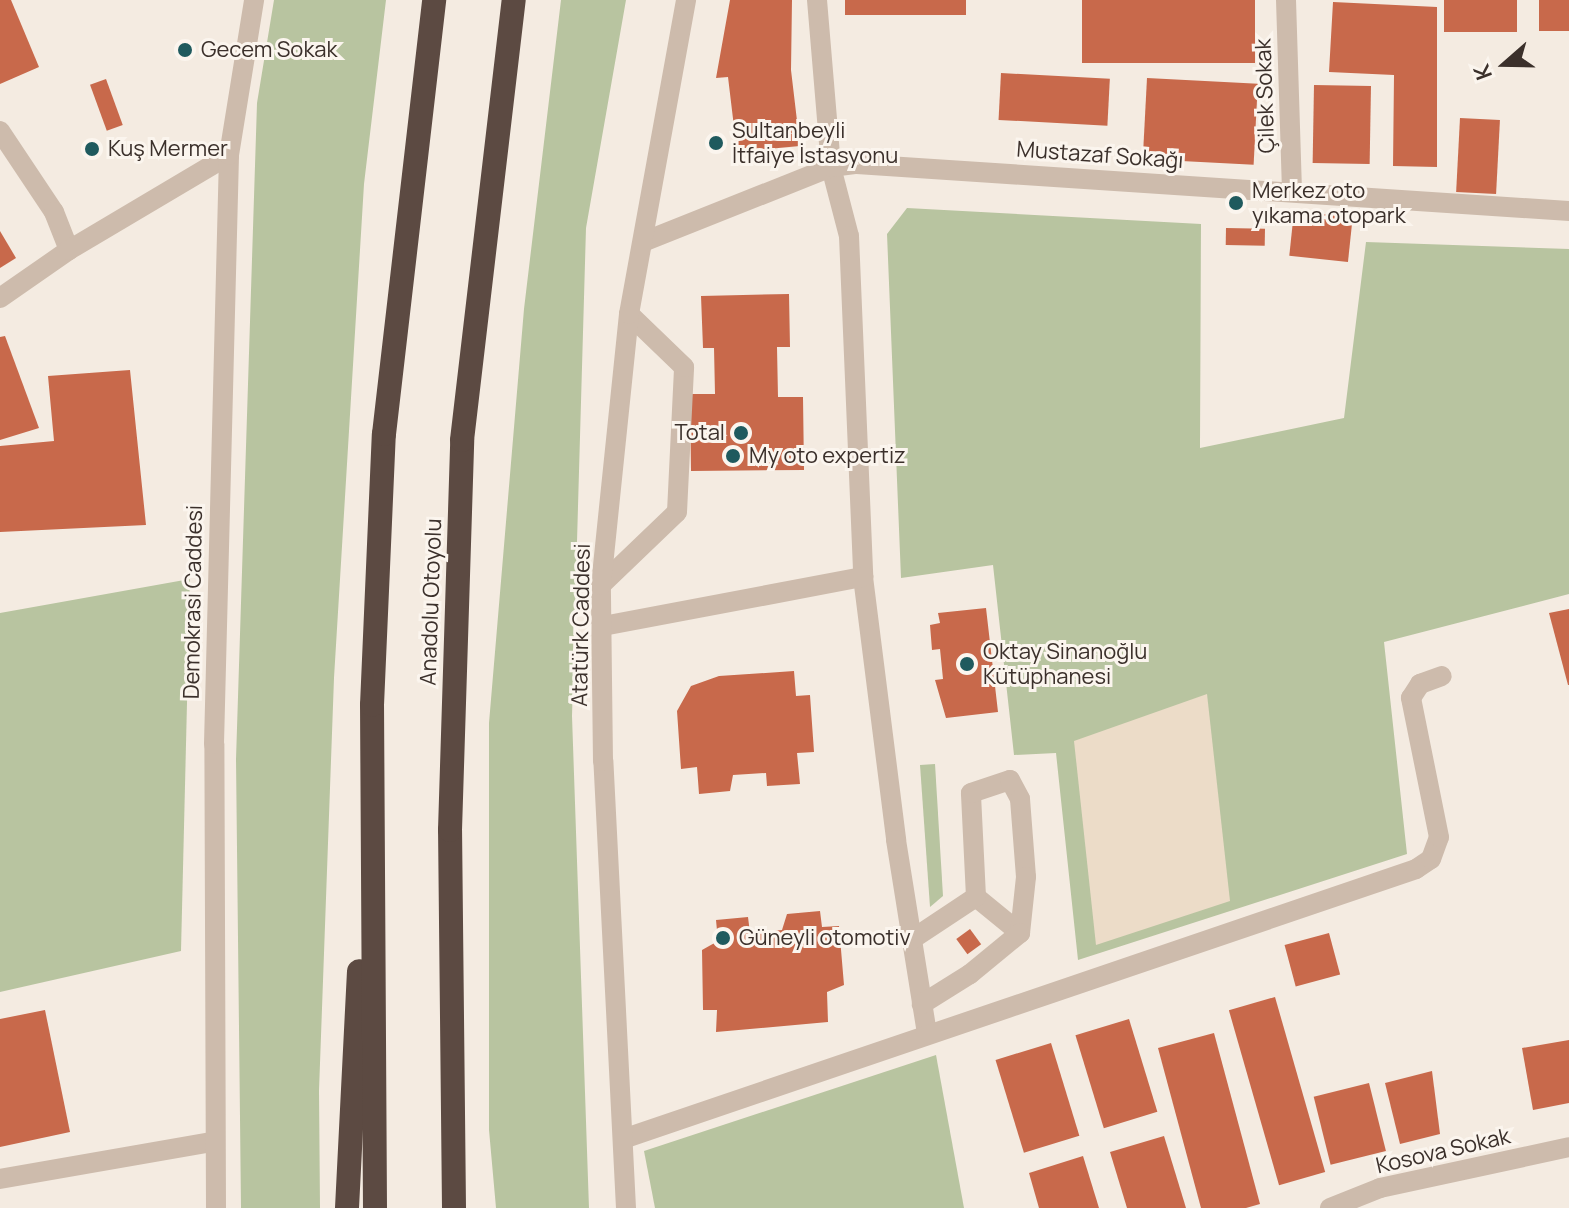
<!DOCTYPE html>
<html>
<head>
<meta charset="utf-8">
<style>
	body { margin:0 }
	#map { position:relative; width:1569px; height:1208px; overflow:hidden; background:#f4ebe1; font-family:Manrope,sans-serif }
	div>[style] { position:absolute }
	.green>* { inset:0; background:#b8c4a0 }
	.plaza>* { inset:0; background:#ecdcc8 }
	.building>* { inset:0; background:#c8694b; transform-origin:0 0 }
	.minor>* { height:20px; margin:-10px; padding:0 10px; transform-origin:10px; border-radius:10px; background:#cdbbac }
	.highway>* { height:24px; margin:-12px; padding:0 12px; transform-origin:12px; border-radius:12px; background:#5c4a42 }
	.dots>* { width:22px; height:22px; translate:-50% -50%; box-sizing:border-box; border:4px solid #fbf5ee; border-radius:50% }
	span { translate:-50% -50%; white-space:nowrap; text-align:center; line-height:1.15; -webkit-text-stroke:6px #fbf5ee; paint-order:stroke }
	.poi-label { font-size:22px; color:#3b302b }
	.left { translate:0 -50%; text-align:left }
	.right { translate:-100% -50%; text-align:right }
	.street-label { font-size:22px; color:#3b302b }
	.north { position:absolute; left:1465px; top:24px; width:80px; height:80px; -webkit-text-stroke:6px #fbf5ee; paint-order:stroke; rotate:250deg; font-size:22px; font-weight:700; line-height:32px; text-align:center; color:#3b302b }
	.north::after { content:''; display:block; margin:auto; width:28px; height:36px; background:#3b302b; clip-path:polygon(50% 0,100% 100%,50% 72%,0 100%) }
</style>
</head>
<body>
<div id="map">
	<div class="green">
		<div style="clip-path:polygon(274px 0,386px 0,364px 184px,334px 678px,319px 1091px,320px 1208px,241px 1208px,236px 759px,257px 103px)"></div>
		<div style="clip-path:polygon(561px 0,626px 0,586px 228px,572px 716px,589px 1208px,496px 1208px,489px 1130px,489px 723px,524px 309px)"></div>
		<div style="clip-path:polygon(907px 208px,1201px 224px,1200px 448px,1344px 418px,1366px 242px,1569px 249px,1569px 594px,1384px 642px,1407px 854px,1078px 960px,1056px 753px,1014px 755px,993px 565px,901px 578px,887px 234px)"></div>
		<div style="clip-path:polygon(190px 579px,181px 951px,0 992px,0 613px)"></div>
		<div style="clip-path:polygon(935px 764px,943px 896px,930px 907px,920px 765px)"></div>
		<div style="clip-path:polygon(936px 1055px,964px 1208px,655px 1208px,644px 1151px)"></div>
	</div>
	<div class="plaza">
		<div style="clip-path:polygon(1207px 694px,1230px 901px,1096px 945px,1074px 741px)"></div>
	</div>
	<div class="building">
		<div style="clip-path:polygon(0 0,11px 0,39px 67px,0 84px)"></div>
		<div style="clip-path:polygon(730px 0,792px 0,791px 70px,800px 146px,737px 152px,728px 77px,716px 78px)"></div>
		<div style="left:845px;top:0;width:121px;height:15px"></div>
		<div style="left:1082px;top:0;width:173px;height:63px"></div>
		<div style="left:1444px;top:0;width:73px;height:32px"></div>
		<div style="left:1539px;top:0;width:30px;height:31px"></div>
		<div style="clip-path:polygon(1333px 2px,1437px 7px,1437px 167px,1393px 166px,1394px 75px,1329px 72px)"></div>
		<div style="left:1001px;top:73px;width:109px;height:47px;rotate:3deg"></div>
		<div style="left:1147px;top:78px;width:111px;height:81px;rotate:3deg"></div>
		<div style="left:106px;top:79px;width:49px;height:17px;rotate:70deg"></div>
		<div style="left:1314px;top:85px;width:57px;height:78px;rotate:1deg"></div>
		<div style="left:1460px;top:118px;width:40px;height:74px;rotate:3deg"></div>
		<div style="left:1294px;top:211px;width:59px;height:45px;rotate:6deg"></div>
		<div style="left:1226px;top:228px;width:39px;height:17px;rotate:1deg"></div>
		<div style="clip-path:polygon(0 231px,16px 258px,0 268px)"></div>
		<div style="clip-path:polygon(789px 294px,790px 347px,777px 347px,778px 397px,803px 397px,804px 470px,691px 471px,690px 394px,715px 394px,714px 348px,703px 348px,701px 296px)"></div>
		<div style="clip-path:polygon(5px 336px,39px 428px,0 440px,0 337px)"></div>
		<div style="clip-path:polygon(130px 370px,146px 525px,0 532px,0 446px,54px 441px,48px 376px)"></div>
		<div style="clip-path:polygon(986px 608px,998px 712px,946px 718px,935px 680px,943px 679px,940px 649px,932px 650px,930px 625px,940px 623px,938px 613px)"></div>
		<div style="clip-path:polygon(1569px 609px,1569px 685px,1568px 685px,1549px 613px)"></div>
		<div style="clip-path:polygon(794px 671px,796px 696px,810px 695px,814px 752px,797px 753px,800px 784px,767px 786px,766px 773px,733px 775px,730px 791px,699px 794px,697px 767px,681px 769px,677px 711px,691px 686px,719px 676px)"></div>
		<div style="clip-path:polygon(820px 911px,822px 927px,839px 926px,844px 985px,827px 992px,828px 1022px,716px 1032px,717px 1010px,703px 1010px,702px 950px,718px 941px,716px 920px,748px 917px,750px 933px,782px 930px,787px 914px)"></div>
		<div style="left:970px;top:929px;width:19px;height:17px;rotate:54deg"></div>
		<div style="left:1329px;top:933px;width:43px;height:46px;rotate:75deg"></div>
		<div style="left:1275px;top:997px;width:182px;height:48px;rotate:74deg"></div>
		<div style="clip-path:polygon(45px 1010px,70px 1132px,0 1147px,0 1019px)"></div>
		<div style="left:1129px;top:1019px;width:97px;height:56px;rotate:73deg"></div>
		<div style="clip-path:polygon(1214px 1033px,1260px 1204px,1246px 1208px,1201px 1208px,1158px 1048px)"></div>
		<div style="clip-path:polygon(1569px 1040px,1569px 1103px,1533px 1110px,1522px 1048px)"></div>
		<div style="left:1051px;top:1043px;width:97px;height:58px;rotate:73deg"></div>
		<div style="clip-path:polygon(1432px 1071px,1440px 1134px,1400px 1144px,1385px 1083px)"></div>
		<div style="left:1369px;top:1083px;width:70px;height:57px;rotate:76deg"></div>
		<div style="clip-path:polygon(1164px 1136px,1186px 1208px,1127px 1208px,1110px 1152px)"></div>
		<div style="clip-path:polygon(1083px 1156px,1099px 1208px,1039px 1208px,1029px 1173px)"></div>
	</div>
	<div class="minor">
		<div style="left:817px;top:0;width:168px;rotate:85.2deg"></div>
		<div style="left:831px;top:167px;width:71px;rotate:75.4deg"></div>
		<div style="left:849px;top:236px;width:341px;rotate:87.6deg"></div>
		<div style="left:863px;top:577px;width:265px;rotate:82.8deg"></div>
		<div style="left:896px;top:840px;width:196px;rotate:80.9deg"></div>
		<div style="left:1286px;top:0;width:191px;rotate:88.2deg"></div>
		<div style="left:0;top:131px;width:97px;rotate:56.3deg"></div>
		<div style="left:54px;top:212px;width:41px;rotate:68.5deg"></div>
		<div style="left:643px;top:242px;width:202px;rotate:-21.7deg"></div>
		<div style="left:831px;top:167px;width:26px;rotate:-7deg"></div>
		<div style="left:857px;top:164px;width:714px;rotate:3.78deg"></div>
		<div style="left:0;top:298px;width:84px;rotate:-34.8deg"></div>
		<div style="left:69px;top:250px;width:186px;rotate:-30.7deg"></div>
		<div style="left:601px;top:585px;width:105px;rotate:-43.8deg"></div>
		<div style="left:677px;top:512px;width:145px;rotate:-87.2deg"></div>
		<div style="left:684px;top:367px;width:76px;rotate:-136.1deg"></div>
		<div style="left:603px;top:626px;width:265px;rotate:-10.7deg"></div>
		<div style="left:976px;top:897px;width:57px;rotate:39.3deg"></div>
		<div style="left:911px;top:940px;width:78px;rotate:-33.5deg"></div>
		<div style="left:976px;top:897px;width:104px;rotate:-92.8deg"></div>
		<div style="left:971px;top:793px;width:41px;rotate:-18.4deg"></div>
		<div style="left:1010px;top:780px;width:21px;rotate:62deg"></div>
		<div style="left:1020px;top:799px;width:78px;rotate:85.6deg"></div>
		<div style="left:1026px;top:877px;width:56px;rotate:96.1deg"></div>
		<div style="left:1020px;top:933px;width:65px;rotate:140.6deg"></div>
		<div style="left:970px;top:974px;width:57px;rotate:148deg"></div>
		<div style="left:623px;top:1139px;width:838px;rotate:-18.8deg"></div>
		<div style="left:1416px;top:869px;width:18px;rotate:-34deg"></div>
		<div style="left:1431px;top:859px;width:23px;rotate:-70deg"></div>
		<div style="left:1439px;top:837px;width:142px;rotate:-101.4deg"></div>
		<div style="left:1411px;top:698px;width:17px;rotate:-57deg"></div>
		<div style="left:1420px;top:684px;width:23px;rotate:-20deg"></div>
		<div style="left:0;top:1179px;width:214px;rotate:-9.9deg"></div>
		<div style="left:216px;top:1208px;width:464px;rotate:-90.2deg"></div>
		<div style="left:214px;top:744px;width:589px;rotate:-88.54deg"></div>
		<div style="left:229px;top:155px;width:157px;rotate:-80.8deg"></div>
		<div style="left:626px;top:1208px;width:448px;rotate:-92.9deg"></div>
		<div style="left:603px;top:761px;width:176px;rotate:-90.7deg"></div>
		<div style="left:601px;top:585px;width:272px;rotate:-84.1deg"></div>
		<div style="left:629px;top:314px;width:319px;rotate:-79.7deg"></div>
		<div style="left:1330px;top:1208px;width:54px;rotate:-21.8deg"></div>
		<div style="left:1380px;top:1188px;width:193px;rotate:-12.2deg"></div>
	</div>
	<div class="highway">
		<div style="left:347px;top:1208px;width:237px;rotate:-87.1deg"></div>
		<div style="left:375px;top:1208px;width:503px;rotate:-90.34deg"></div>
		<div style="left:372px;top:705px;width:271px;rotate:-87.5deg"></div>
		<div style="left:384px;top:434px;width:437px;rotate:-83.4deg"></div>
		<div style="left:454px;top:1208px;width:378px;rotate:-90.6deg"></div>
		<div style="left:450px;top:830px;width:390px;rotate:-88.2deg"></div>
		<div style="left:462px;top:440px;width:443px;rotate:-83.3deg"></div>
	</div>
	<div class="dots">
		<div style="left:185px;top:50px;background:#1f5a5e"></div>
		<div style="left:716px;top:143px;background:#1f5a5e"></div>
		<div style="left:92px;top:149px;background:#1f5a5e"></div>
		<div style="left:1236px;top:203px;background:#1f5a5e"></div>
		<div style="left:741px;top:433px;background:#1f5a5e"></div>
		<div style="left:733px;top:456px;background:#1f5a5e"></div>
		<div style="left:967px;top:664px;background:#1f5a5e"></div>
		<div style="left:723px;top:938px;background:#1f5a5e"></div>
	</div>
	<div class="poi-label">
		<span class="left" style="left:201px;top:50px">Gecem Sokak</span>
		<span class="left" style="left:732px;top:143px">Sultanbeyli<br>İtfaiye İstasyonu</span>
		<span class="left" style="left:108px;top:149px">Kuş Mermer</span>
		<span class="left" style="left:1252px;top:203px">Merkez oto<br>yıkama otopark</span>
		<span class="right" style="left:725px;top:433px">Total</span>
		<span class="left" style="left:749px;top:456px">My oto expertiz</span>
		<span class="left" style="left:983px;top:664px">Oktay Sinanoğlu<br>Kütüphanesi</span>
		<span class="left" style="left:739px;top:938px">Güneyli otomotiv</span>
	</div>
	<div class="street-label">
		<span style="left:1265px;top:96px;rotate:-92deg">Çilek Sokak</span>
		<span style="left:1100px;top:155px;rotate:4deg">Mustazaf Sokağı</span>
		<span style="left:193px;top:602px;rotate:-89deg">Demokrasi Caddesi</span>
		<span style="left:431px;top:602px;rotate:-88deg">Anadolu Otoyolu</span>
		<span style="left:581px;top:625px;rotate:-89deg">Atatürk Caddesi</span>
		<span style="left:1443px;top:1151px;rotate:-13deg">Kosova Sokak</span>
	</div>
	<div class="north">K</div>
</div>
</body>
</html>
